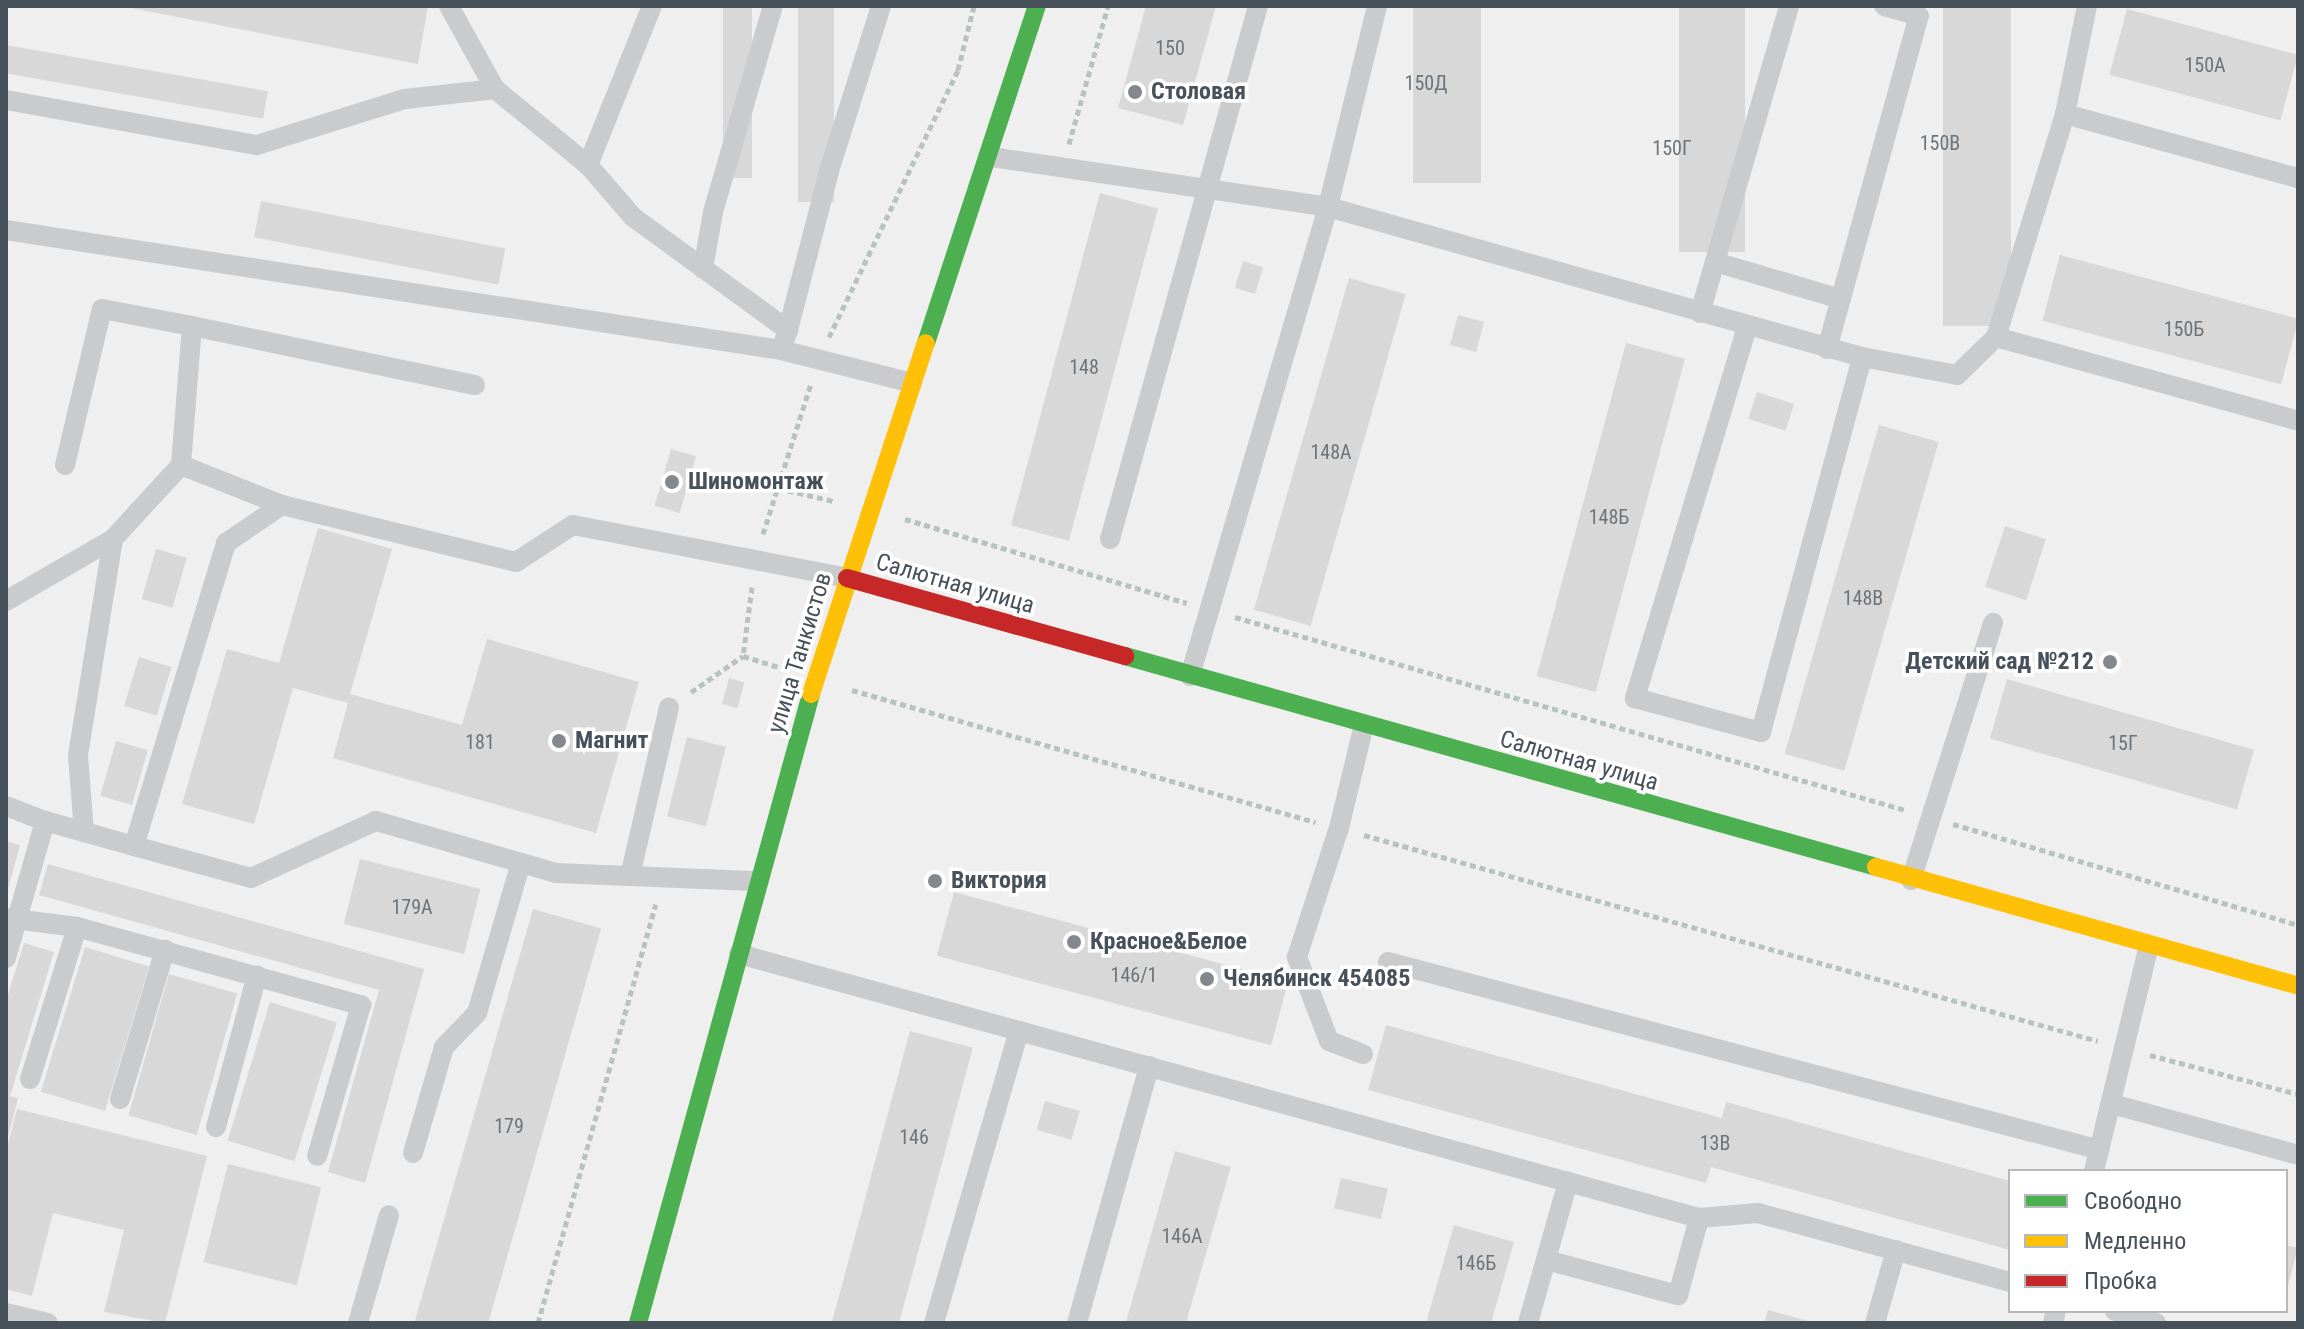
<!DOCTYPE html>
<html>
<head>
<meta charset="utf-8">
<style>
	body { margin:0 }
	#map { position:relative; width:2304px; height:1329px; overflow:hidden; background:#efefef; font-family:"Roboto Condensed",sans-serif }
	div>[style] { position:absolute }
	.building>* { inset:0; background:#d8d8d9; transform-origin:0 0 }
	.path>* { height:5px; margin-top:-2.5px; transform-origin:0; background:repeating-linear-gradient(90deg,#b7c3bf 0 6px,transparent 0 10px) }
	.lane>* { height:20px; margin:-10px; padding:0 10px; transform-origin:10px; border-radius:10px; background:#c9cbcd }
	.fast>* { height:18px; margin:-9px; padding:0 9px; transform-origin:9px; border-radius:9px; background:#4caf50 }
	.slow>* { height:18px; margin:-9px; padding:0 9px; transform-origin:9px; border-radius:9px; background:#ffc107 }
	.jam>* { height:18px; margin:-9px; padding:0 9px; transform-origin:9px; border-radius:9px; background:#c62828 }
	.dots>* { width:22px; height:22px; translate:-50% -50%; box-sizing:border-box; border:4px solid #fff; border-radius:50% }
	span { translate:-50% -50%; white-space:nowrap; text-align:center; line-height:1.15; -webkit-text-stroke:7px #fff; paint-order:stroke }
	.number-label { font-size:20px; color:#6c747a }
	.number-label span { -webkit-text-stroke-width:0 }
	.poi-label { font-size:24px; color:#47515a; font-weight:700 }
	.left { translate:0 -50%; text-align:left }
	.right { translate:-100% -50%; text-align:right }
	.street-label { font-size:24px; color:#47515a }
	.frame { position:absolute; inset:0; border:8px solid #47515a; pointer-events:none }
	.legend { position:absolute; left:2008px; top:1169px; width:280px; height:144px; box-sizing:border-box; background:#fff; border:2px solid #b5b9bd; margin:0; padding:10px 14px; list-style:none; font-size:24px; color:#47515a }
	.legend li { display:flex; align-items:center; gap:16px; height:40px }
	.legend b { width:40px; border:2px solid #b5b9bd }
</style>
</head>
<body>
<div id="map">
	<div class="building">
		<div style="clip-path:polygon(121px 6px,428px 6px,418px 64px)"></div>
		<div style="left:723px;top:6px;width:29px;height:172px"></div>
		<div style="left:798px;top:6px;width:36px;height:196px"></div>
		<div style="clip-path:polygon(1146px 6px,1216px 6px,1183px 125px,1118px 108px)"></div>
		<div style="left:1413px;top:6px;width:68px;height:177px"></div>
		<div style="left:1679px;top:6px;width:66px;height:246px"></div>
		<div style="left:1943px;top:6px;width:68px;height:320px"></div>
		<div style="left:2127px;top:9px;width:177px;height:68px;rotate:15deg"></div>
		<div style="left:6px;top:45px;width:266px;height:28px;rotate:10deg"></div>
		<div style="left:1100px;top:193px;width:60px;height:344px;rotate:15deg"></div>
		<div style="left:261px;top:201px;width:249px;height:37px;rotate:11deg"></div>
		<div style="left:2060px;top:255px;width:247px;height:68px;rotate:15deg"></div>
		<div style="left:1243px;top:261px;width:21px;height:28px;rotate:17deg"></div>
		<div style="left:1349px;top:278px;width:59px;height:345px;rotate:16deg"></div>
		<div style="left:1458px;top:315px;width:27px;height:31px;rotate:15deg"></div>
		<div style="left:1626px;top:343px;width:61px;height:345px;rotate:15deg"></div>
		<div style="left:1757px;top:392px;width:39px;height:28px;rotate:18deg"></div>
		<div style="left:1879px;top:425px;width:62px;height:342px;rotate:16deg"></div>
		<div style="left:671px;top:449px;width:26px;height:59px;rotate:16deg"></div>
		<div style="left:2005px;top:526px;width:43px;height:64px;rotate:18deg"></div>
		<div style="clip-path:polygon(318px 528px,392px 549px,350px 694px,462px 725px,487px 639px,639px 682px,596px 833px,333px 758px,348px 703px,293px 688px,254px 824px,182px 804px,227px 649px,279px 663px)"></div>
		<div style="left:156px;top:549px;width:32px;height:52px;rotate:16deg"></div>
		<div style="left:139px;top:657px;width:34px;height:51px;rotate:17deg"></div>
		<div style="left:729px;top:678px;width:16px;height:27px;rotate:15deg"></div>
		<div style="left:2007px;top:679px;width:257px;height:62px;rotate:16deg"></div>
		<div style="left:687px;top:737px;width:40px;height:82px;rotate:14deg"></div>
		<div style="left:116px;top:741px;width:33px;height:57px;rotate:16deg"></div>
		<div style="clip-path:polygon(6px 841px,20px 845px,7px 893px,6px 893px)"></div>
		<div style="left:360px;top:859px;width:124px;height:67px;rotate:14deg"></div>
		<div style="clip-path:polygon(48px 864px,424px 969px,365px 1183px,328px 1172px,379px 990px,39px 895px)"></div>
		<div style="left:954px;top:892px;width:346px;height:66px;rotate:15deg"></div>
		<div style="left:533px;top:909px;width:71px;height:430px;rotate:16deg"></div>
		<div style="clip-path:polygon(24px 943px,54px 952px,10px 1096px,18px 1098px,7px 1141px,6px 1001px)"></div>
		<div style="left:85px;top:947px;width:67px;height:151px;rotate:17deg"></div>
		<div style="left:169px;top:974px;width:71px;height:147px;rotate:16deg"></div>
		<div style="left:270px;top:1002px;width:70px;height:145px;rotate:17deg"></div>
		<div style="clip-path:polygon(1386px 1025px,1722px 1118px,1726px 1102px,2010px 1181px,2010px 1250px,1711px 1167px,1706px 1183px,1368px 1090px)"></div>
		<div style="left:910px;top:1031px;width:65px;height:303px;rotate:15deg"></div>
		<div style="left:1045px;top:1101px;width:36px;height:30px;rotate:16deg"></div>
		<div style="clip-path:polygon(17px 1109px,207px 1156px,165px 1323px,104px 1312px,124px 1230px,53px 1213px,32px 1296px,6px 1289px,6px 1152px)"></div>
		<div style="left:1175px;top:1151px;width:58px;height:179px;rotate:16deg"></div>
		<div style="left:228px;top:1164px;width:96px;height:101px;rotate:14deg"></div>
		<div style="left:1341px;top:1178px;width:48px;height:31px;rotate:13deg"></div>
		<div style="clip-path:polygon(1454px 1225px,1514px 1242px,1491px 1323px,1426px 1323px)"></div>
		<div style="left:2286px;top:1245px;width:12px;height:67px;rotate:14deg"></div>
		<div style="clip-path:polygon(1768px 1310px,1812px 1322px,1811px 1323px,1764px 1323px)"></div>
	</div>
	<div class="path">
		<div style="left:1069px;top:144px;width:143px;rotate:-74.2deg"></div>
		<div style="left:829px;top:337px;width:297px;rotate:-64.2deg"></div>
		<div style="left:958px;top:70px;width:66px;rotate:-76deg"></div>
		<div style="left:778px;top:488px;width:57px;rotate:13.3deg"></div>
		<div style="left:905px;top:519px;width:294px;rotate:16.6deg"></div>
		<div style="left:763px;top:534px;width:157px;rotate:-72.3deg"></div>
		<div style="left:752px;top:587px;width:70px;rotate:97.4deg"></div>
		<div style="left:743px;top:656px;width:37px;rotate:17deg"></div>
		<div style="left:1235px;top:617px;width:697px;rotate:16.07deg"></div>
		<div style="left:852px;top:690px;width:482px;rotate:15.9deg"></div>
		<div style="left:691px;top:692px;width:63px;rotate:-34.7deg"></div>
		<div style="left:1953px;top:824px;width:359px;rotate:16.3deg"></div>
		<div style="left:1364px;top:835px;width:762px;rotate:15.68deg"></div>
		<div style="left:2150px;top:1055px;width:153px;rotate:14.8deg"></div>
		<div style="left:538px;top:1323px;width:435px;rotate:-74.3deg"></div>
	</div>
	<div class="lane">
		<div style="left:449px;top:6px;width:95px;rotate:61deg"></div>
		<div style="left:495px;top:89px;width:120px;rotate:39.3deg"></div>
		<div style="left:588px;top:165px;width:69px;rotate:49.1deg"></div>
		<div style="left:633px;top:217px;width:192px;rotate:36.1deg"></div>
		<div style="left:788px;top:330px;width:21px;rotate:109deg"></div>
		<div style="left:6px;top:100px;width:255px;rotate:10.2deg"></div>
		<div style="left:257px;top:145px;width:155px;rotate:-17.3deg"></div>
		<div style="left:405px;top:99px;width:91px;rotate:-6.3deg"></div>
		<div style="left:2065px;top:114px;width:242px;rotate:15.4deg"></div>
		<div style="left:991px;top:157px;width:341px;rotate:8.4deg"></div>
		<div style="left:1328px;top:207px;width:555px;rotate:15.69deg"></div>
		<div style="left:1862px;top:357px;width:97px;rotate:10.7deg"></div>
		<div style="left:1957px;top:375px;width:54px;rotate:-44.3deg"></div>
		<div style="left:1996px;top:337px;width:313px;rotate:15.5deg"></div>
		<div style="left:588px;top:165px;width:171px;rotate:-68.1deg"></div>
		<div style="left:6px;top:230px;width:784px;rotate:8.8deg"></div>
		<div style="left:781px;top:350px;width:135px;rotate:14.1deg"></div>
		<div style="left:1715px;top:262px;width:131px;rotate:16.4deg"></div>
		<div style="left:703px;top:269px;width:58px;rotate:-80deg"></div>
		<div style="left:713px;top:212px;width:215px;rotate:-73.8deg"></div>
		<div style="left:1700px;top:313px;width:320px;rotate:-73.8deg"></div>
		<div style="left:1747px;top:327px;width:388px;rotate:106.8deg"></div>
		<div style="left:1635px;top:698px;width:131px;rotate:15.1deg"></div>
		<div style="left:1761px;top:732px;width:388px;rotate:-74.9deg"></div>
		<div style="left:788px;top:330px;width:164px;rotate:-75.5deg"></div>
		<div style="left:829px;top:171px;width:173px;rotate:-72.5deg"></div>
		<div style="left:1996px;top:337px;width:233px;rotate:-72.8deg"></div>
		<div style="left:2065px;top:114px;width:110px;rotate:-78.5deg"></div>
		<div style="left:1827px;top:349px;width:345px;rotate:-74.6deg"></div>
		<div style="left:1919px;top:16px;width:36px;rotate:-164deg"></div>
		<div style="left:65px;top:465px;width:160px;rotate:-76.7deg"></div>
		<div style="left:102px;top:309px;width:92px;rotate:10.7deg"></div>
		<div style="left:282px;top:505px;width:109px;rotate:-158.4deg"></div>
		<div style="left:181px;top:465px;width:139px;rotate:-85.5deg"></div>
		<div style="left:192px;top:326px;width:289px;rotate:11.8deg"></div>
		<div style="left:1110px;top:539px;width:553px;rotate:-74.48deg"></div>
		<div style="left:6px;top:601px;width:124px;rotate:-30.1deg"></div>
		<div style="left:1190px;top:676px;width:489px;rotate:-73.6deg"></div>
		<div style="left:1328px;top:207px;width:207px;rotate:-76.3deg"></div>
		<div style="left:6px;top:806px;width:42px;rotate:21deg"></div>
		<div style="left:84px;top:832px;width:77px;rotate:-94.5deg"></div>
		<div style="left:78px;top:755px;width:219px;rotate:-80.8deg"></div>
		<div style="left:113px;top:539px;width:100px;rotate:-47.4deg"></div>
		<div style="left:134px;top:846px;width:121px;rotate:15.3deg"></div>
		<div style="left:251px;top:878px;width:137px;rotate:-24.5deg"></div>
		<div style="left:376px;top:821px;width:187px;rotate:16.1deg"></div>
		<div style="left:556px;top:873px;width:203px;rotate:2.3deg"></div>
		<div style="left:630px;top:876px;width:173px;rotate:-77deg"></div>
		<div style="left:1911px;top:880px;width:270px;rotate:-72.3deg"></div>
		<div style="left:6px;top:918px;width:72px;rotate:7.2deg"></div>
		<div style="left:77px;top:927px;width:295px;rotate:15.4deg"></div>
		<div style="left:361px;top:1005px;width:157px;rotate:106.2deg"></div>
		<div style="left:739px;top:954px;width:996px;rotate:15.38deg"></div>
		<div style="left:1699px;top:1218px;width:59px;rotate:-4.8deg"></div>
		<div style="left:1758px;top:1213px;width:261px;rotate:15.3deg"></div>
		<div style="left:6px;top:958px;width:142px;rotate:-74.1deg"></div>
		<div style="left:45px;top:821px;width:92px;rotate:15.7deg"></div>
		<div style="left:134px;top:846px;width:317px;rotate:-73.1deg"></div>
		<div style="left:226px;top:543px;width:68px;rotate:-34.2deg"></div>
		<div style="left:282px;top:505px;width:241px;rotate:13.7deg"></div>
		<div style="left:516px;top:562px;width:68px;rotate:-33deg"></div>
		<div style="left:573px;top:525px;width:279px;rotate:10.9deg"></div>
		<div style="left:1388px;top:962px;width:736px;rotate:14.79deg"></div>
		<div style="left:1363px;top:1054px;width:36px;rotate:-159deg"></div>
		<div style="left:1329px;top:1041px;width:90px;rotate:-110.9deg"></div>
		<div style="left:1297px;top:957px;width:136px;rotate:-72deg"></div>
		<div style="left:1339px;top:828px;width:106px;rotate:-76.4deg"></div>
		<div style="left:30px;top:1079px;width:159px;rotate:-72.8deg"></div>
		<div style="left:120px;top:1099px;width:156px;rotate:-73.2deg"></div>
		<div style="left:2112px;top:1104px;width:193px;rotate:15.3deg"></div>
		<div style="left:216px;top:1127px;width:157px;rotate:-74.9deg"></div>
		<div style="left:413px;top:1153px;width:110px;rotate:-73.7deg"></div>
		<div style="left:444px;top:1047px;width:47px;rotate:-45.9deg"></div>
		<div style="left:477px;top:1013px;width:156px;rotate:-73.7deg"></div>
		<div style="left:2094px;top:1171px;width:232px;rotate:-76.3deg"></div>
		<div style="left:1546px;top:1260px;width:137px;rotate:14.9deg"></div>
		<div style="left:1678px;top:1295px;width:80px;rotate:-74.7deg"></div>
		<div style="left:2115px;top:1311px;width:43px;rotate:16.3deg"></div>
		<div style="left:6px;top:1313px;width:43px;rotate:13.4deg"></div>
		<div style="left:358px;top:1323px;width:112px;rotate:-74deg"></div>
		<div style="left:934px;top:1323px;width:304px;rotate:-73.8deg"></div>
		<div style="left:1077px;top:1323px;width:267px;rotate:-74.3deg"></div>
		<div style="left:1528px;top:1323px;width:147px;rotate:-74.2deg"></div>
		<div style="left:1875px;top:1323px;width:76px;rotate:-74deg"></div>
		<div style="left:2053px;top:1323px;width:12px;rotate:-76deg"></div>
	</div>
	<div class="fast">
		<div style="left:926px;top:343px;width:355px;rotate:-71.8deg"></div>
		<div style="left:1125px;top:656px;width:780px;rotate:15.69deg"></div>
		<div style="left:638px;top:1323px;width:652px;rotate:-74.62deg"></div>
	</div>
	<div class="slow">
		<div style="left:811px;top:694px;width:369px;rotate:-71.9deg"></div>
		<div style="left:1876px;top:867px;width:438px;rotate:15.7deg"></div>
	</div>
	<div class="jam">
		<div style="left:847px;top:578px;width:289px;rotate:15.7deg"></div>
	</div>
	<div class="dots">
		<div style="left:1135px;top:92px;background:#82888e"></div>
		<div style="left:672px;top:482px;background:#82888e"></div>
		<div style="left:2110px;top:662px;background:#82888e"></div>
		<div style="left:559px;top:741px;background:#82888e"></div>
		<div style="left:935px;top:881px;background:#82888e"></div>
		<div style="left:1074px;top:942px;background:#82888e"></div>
		<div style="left:1207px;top:979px;background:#82888e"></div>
	</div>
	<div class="number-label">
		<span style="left:1170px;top:48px">150</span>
		<span style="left:2205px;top:65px">150А</span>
		<span style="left:1426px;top:83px">150Д</span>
		<span style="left:1940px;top:143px">150В</span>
		<span style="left:1672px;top:148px">150Г</span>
		<span style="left:2184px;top:329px">150Б</span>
		<span style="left:1084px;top:367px">148</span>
		<span style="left:1331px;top:452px">148А</span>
		<span style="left:1609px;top:517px">148Б</span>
		<span style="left:1863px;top:598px">148В</span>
		<span style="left:480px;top:742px">181</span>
		<span style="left:2123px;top:743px">15Г</span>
		<span style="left:412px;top:907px">179А</span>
		<span style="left:1134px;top:975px">146/1</span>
		<span style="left:509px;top:1126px">179</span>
		<span style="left:914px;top:1137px">146</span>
		<span style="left:1715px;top:1143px">13В</span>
		<span style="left:1182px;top:1236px">146А</span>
		<span style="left:1476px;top:1263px">146Б</span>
	</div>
	<div class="poi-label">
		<span class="left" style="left:1151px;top:92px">Столовая</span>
		<span class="left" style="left:688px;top:482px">Шиномонтаж</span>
		<span class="right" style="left:2094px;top:662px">Детский сад №212</span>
		<span class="left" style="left:575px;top:741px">Магнит</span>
		<span class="left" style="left:951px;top:881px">Виктория</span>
		<span class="left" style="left:1090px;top:942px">Красное&amp;Белое</span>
		<span class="left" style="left:1223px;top:979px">Челябинск 454085</span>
	</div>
	<div class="street-label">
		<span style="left:955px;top:584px;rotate:16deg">Салютная улица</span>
		<span style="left:800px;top:653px;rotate:-73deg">улица Танкистов</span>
		<span style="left:1579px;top:761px;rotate:16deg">Салютная улица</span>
	</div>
	<div class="frame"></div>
	<ul class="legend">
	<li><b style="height:10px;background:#4caf50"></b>Свободно</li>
	<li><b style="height:10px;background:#ffc107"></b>Медленно</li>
	<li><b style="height:10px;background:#c62828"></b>Пробка</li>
	</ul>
</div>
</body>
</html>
